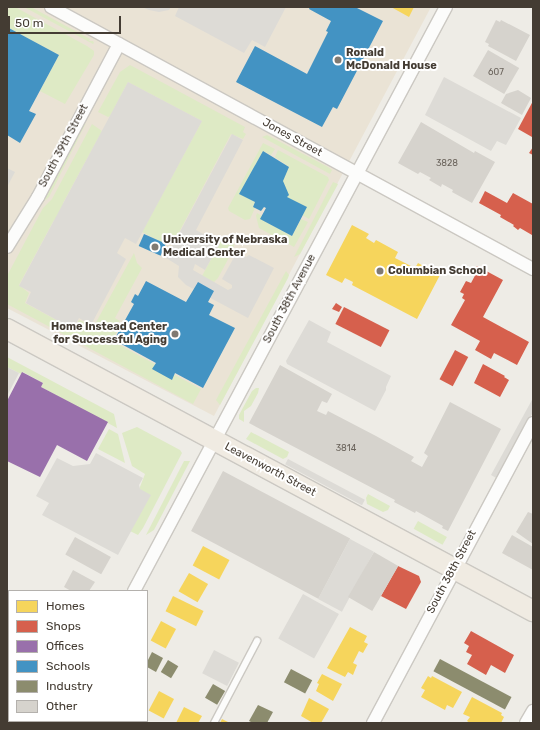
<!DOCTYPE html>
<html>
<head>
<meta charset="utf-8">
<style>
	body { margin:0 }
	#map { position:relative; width:540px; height:730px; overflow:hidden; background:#eeece6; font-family:Rubik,sans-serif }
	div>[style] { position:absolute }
	.education>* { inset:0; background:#eae3d5 }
	.green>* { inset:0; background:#deeac5; transform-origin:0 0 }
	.parking>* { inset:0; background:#dddbd6; transform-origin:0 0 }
	.homes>* { inset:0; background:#f6d55c; transform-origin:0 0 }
	.shops>* { inset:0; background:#d6604d; transform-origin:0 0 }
	.offices>* { inset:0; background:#9970ab }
	.schools>* { inset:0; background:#4393c3; transform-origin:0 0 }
	.industry>* { inset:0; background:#8c8c6e; transform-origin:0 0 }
	.building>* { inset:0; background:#d6d3cd; transform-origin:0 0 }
	.roads { filter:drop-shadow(1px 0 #cbc8c2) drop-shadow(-1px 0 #cbc8c2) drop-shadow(0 1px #cbc8c2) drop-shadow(0 -1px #cbc8c2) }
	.service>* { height:6px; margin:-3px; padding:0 3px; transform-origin:3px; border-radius:3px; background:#fcfcfb }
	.minor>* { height:12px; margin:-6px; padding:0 6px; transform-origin:6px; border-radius:6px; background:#fcfcfb }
	.primary>* { height:20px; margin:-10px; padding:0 10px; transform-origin:10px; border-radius:10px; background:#f0ebe2 }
	.dots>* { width:11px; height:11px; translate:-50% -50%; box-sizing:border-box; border:2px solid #fff; border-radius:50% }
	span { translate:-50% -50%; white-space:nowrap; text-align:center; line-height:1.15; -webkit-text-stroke:4px #fff; paint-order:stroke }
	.number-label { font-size:9px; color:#6a635b }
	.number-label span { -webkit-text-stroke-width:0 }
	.poi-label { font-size:11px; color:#443c33; font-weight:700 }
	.left { translate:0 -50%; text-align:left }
	.right { translate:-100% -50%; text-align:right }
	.street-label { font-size:11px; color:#443c33 }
	.frame { position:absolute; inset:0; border:8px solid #443c33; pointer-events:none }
	.legend { position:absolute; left:8px; top:590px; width:140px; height:132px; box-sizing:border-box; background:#fff; border:1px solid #b4b1ad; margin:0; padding:5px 7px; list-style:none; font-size:12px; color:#443c33 }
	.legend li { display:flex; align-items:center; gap:8px; height:20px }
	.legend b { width:20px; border:1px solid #b4b1ad }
	.scale { position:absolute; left:8px; top:16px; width:113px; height:18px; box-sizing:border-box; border:2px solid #443c33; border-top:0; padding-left:5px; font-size:12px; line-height:14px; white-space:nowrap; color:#443c33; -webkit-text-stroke:3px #fff; paint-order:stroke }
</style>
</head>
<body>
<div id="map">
	<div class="education">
		<div style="clip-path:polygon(7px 7px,431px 7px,214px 416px,7px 308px)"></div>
	</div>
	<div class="green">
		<div style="clip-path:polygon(10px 7px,15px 7px,87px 46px,94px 51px,94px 55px,65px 104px,40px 91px,59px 55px,7px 27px,7px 12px)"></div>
		<div style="clip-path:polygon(24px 7px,31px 7px,90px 39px,89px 41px,93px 41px,94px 43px,93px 44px)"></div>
		<div style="clip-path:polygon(130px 65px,245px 127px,243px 132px,246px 134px,243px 139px,231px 134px,176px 238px,167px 245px,142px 232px,202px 121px,128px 82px,110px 116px,108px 117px,98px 112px,120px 72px)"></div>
		<div style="clip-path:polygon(86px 123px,49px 197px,43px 202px,83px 126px)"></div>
		<div style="clip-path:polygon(92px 124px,102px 131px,63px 203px,63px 224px,54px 220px,19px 285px,29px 293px,25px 303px,73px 329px,79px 320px,94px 326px,134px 253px,137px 263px,142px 268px,115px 318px,120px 321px,118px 323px,121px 324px,112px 341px,201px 389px,193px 404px,7px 304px,7px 276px,43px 208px,52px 199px)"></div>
		<div style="clip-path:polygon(267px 135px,328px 167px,332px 170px,330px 174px,262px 137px)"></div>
		<div style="clip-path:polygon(263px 143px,275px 149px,271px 155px,263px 151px,240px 193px,255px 202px,253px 207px,255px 208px,250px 219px,245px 220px,229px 211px,228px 208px)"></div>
		<div style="clip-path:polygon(278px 150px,328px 177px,329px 180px,309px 219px,302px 215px,306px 207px,280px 194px,279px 187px,289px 167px,275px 157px)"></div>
		<div style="clip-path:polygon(333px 182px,338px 184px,337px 186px,300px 254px,294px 257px)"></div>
		<div style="clip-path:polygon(257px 213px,262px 216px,261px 219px,292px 236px,301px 219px,308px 222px,294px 247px,259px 228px,256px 216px)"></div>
		<div style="clip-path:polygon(223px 237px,234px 244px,233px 250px,218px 278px,214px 282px,202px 276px)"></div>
		<div style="clip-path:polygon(286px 271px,289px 275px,288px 278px,220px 405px,216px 400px)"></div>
		<div style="clip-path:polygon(7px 357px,114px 414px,117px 428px,41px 387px,43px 383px,23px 372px,21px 374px,7px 367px)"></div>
		<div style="clip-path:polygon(256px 388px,259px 388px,258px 393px,251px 406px,244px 411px,244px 422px,239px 419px,239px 415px,252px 391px)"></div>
		<div style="clip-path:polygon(137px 427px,180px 450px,182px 453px,143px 528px,138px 535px,124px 528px,145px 474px,132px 466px,122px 433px)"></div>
		<div style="clip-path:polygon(109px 429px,118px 434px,125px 463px,98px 449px)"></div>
		<div style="clip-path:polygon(251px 432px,289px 452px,287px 457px,283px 459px,246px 439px)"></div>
		<div style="clip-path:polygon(184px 461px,190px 461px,154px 530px,146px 535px)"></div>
		<div style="clip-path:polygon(368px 494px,390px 506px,388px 510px,383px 512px,367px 504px,366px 498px)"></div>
		<div style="left:418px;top:521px;width:33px;height:9px;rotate:29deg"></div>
	</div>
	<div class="parking">
		<div style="clip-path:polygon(142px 7px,171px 7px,169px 10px,159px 12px,149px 10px)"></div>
		<div style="clip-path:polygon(179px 7px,286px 7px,265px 47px,252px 40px,244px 53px,175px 16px)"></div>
		<div style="clip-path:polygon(444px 77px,521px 118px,506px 145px,497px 141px,491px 151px,425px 115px)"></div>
		<div style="clip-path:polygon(128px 82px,202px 121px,136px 244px,125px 238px,117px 253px,126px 259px,91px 325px,79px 318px,73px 329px,26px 303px,31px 292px,19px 286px)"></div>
		<div style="clip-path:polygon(232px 134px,243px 140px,196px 230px,220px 243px,205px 270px,195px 264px,193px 270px,228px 290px,232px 288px,232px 285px,222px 279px,237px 252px,246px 257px,249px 255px,274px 268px,248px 318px,186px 285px,178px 277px,179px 266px,166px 258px)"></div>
		<div style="clip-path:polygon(7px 168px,15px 172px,7px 187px)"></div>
		<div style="clip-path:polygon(309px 320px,331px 332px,327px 342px,391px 376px,386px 387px,386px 390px,375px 411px,287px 364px,286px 361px)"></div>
		<div style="clip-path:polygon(7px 367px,19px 373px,7px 396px)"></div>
		<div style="clip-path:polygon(533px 398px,533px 412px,498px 479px,491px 475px)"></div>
		<div style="clip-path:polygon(96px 453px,143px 478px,139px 485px,140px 489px,151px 495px,118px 555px,42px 515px,49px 503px,36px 496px,57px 458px,73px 466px,90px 464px)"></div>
		<div style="left:288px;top:459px;width:87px;height:6px;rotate:28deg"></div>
		<div style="left:350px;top:539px;width:27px;height:68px;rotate:28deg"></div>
		<div style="left:303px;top:594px;width:41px;height:51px;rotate:29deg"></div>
		<div style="left:214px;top:650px;width:28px;height:26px;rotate:27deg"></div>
	</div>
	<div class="homes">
		<div style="clip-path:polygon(391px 7px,414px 7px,409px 17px)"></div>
		<div style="clip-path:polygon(352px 225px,369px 234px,366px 238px,374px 243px,376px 240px,398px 252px,395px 258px,415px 268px,418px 263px,440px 275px,417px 319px,352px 285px,353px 282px,345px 278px,342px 283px,326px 275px)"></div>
		<div style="left:203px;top:546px;width:30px;height:22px;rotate:28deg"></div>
		<div style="left:189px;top:573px;width:22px;height:21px;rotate:30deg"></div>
		<div style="left:173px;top:596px;width:34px;height:17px;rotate:26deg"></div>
		<div style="left:161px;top:621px;width:17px;height:22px;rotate:28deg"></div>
		<div style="clip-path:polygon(350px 627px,367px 636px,364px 642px,368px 644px,363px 653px,359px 651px,353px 663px,357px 665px,353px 675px,348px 672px,345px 677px,327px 668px)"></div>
		<div style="clip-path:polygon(322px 674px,342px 684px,333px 701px,316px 691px,319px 684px,317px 683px)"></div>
		<div style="clip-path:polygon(428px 676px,431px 678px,432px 676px,462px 692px,453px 708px,447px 705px,445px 710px,421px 697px,425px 690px,421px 688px)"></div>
		<div style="left:159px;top:691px;width:17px;height:22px;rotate:28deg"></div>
		<div style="clip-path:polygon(472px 697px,502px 713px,501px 715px,504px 717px,501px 723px,470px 723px,467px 721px,470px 717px,463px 714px)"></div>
		<div style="clip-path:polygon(309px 698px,329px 709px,321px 723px,313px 723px,301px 716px)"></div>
		<div style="clip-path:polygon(184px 707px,202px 716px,198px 723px,176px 723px)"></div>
		<div style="clip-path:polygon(222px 719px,230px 723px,220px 723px)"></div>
	</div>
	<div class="shops">
		<div style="clip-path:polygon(533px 101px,533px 134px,532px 137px,518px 129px)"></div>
		<div style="clip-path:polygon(533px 147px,533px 155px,529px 153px)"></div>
		<div style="clip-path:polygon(485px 191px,507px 203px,513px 193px,533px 204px,532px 235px,520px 228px,518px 230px,513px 226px,514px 225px,500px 217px,501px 215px,479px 203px)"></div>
		<div style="clip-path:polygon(477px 266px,503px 280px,483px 317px,529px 342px,517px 365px,494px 353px,491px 359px,475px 350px,480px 341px,451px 325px,465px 300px,462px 298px,464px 294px,460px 292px,466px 281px,471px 283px,478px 270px,476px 268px)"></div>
		<div style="clip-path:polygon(336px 303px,342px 307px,339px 312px,332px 309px)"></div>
		<div style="left:344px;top:307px;width:51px;height:19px;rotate:27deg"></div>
		<div style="left:455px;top:350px;width:15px;height:33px;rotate:28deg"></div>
		<div style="clip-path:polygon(483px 364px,505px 376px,504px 377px,509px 380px,500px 397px,474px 383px)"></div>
		<div style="clip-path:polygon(398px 566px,419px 576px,421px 582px,406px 609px,381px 596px)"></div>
		<div style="clip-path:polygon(471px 631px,514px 655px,505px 673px,491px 665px,486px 675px,467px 664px,472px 655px,466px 652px,469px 646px,464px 643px)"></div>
	</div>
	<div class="offices">
		<div style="clip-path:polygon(22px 372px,43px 383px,41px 387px,108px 422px,87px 461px,57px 445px,40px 477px,7px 461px,7px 401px)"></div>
	</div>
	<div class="schools">
		<div style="clip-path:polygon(310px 7px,355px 7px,383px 21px,337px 109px,333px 107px,322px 127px,236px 82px,255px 46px,307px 74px,328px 32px,326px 31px,331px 21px,309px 9px)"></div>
		<div style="clip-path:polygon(7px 27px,59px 55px,29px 111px,36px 114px,20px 143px,7px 135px)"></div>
		<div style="clip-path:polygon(263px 151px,289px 167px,283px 181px,289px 195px,287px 197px,307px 207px,292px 236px,260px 219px,266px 208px,264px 207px,261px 211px,253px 207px,255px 202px,239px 194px)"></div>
		<div style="left:144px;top:234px;width:24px;height:13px;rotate:24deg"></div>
		<div style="clip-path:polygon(146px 281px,186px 302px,198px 282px,214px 291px,208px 302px,214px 305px,209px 315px,235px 328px,203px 388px,175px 373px,172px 380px,152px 369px,156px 363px,114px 340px,134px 304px,131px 302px,135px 294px,138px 296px)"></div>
	</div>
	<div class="industry">
		<div style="clip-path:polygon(152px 652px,163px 658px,156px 672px,147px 667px,147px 662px)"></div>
		<div style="left:440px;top:659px;width:81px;height:14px;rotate:28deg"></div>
		<div style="left:168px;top:660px;width:12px;height:14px;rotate:31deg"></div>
		<div style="left:291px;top:669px;width:24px;height:15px;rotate:28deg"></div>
		<div style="left:213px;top:684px;width:14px;height:16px;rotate:30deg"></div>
		<div style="clip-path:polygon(258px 705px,273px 712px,267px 723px,253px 723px,249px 721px)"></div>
	</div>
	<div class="building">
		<div style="clip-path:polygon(496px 20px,500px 22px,501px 20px,530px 35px,516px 61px,488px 46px,489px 44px,485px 42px)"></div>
		<div style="left:488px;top:50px;width:36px;height:30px;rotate:30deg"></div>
		<div style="clip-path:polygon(518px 90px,531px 98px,522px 115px,501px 103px,506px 94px)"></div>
		<div style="clip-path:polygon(421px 122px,474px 153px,475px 151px,495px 162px,472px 203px,452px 192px,453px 190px,442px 184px,441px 187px,429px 180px,431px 178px,420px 172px,418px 174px,398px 163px)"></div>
		<div style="clip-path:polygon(280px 365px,332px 394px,327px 403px,322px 401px,317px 411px,326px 415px,328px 411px,376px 436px,414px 457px,411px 461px,422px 467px,428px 456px,424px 453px,450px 402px,501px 429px,448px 531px,442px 528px,443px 526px,416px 511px,415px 513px,394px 502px,395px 500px,249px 423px)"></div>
		<div style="left:223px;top:471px;width:144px;height:68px;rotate:28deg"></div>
		<div style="clip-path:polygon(528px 512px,533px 514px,533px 544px,516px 532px)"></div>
		<div style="clip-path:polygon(512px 535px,533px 547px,533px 570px,502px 553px)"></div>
		<div style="left:75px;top:537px;width:41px;height:20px;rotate:29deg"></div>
		<div style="left:374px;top:552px;width:28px;height:52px;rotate:30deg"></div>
		<div style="clip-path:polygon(73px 570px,95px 582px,89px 591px,71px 591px,64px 587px)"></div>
		<div style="clip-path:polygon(7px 704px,9px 706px,9px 721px,25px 721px,24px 723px,7px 723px)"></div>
	</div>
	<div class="roads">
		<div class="service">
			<div style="left:214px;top:723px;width:93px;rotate:-62.3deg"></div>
		</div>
		<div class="minor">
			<div style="left:51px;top:7px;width:549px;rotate:28.53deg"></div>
			<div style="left:7px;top:247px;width:59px;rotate:-58.2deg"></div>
			<div style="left:38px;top:197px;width:173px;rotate:-62.1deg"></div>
			<div style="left:134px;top:591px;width:662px;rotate:-61.89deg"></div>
			<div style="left:7px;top:672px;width:2px;rotate:27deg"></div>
			<div style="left:96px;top:721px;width:4px;rotate:27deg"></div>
			<div style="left:64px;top:723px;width:2px;rotate:-63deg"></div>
			<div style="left:373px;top:723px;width:340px;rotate:-61.9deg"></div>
			<div style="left:526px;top:723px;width:14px;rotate:-60deg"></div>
		</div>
		<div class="primary">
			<div style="left:7px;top:329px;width:597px;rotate:28.2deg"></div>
		</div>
	</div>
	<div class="dots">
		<div style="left:338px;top:60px;background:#807a72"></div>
		<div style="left:155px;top:247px;background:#807a72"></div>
		<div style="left:380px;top:271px;background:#807a72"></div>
		<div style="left:175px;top:334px;background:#807a72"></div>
	</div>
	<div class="number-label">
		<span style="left:496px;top:72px">607</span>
		<span style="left:447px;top:163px">3828</span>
		<span style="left:346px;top:448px">3814</span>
	</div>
	<div class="poi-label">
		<span class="left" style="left:346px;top:60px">Ronald<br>McDonald House</span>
		<span class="left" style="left:163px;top:247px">University of Nebraska<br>Medical Center</span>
		<span class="left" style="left:388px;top:271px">Columbian School</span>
		<span class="right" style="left:167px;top:334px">Home Instead Center<br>for Successful Aging</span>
	</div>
	<div class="street-label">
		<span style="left:292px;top:138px;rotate:29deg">Jones Street</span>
		<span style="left:64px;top:146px;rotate:-62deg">South 39th Street</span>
		<span style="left:290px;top:299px;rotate:-62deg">South 38th Avenue</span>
		<span style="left:270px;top:470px;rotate:28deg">Leavenworth Street</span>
		<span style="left:452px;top:572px;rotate:-62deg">South 38th Street</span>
	</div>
	<div class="frame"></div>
	<ul class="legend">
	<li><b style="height:11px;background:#f6d55c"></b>Homes</li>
	<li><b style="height:11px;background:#d6604d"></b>Shops</li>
	<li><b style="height:11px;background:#9970ab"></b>Offices</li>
	<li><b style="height:11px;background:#4393c3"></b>Schools</li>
	<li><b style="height:11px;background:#8c8c6e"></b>Industry</li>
	<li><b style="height:11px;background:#d6d3cd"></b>Other</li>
	</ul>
	<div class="scale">50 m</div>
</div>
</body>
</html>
